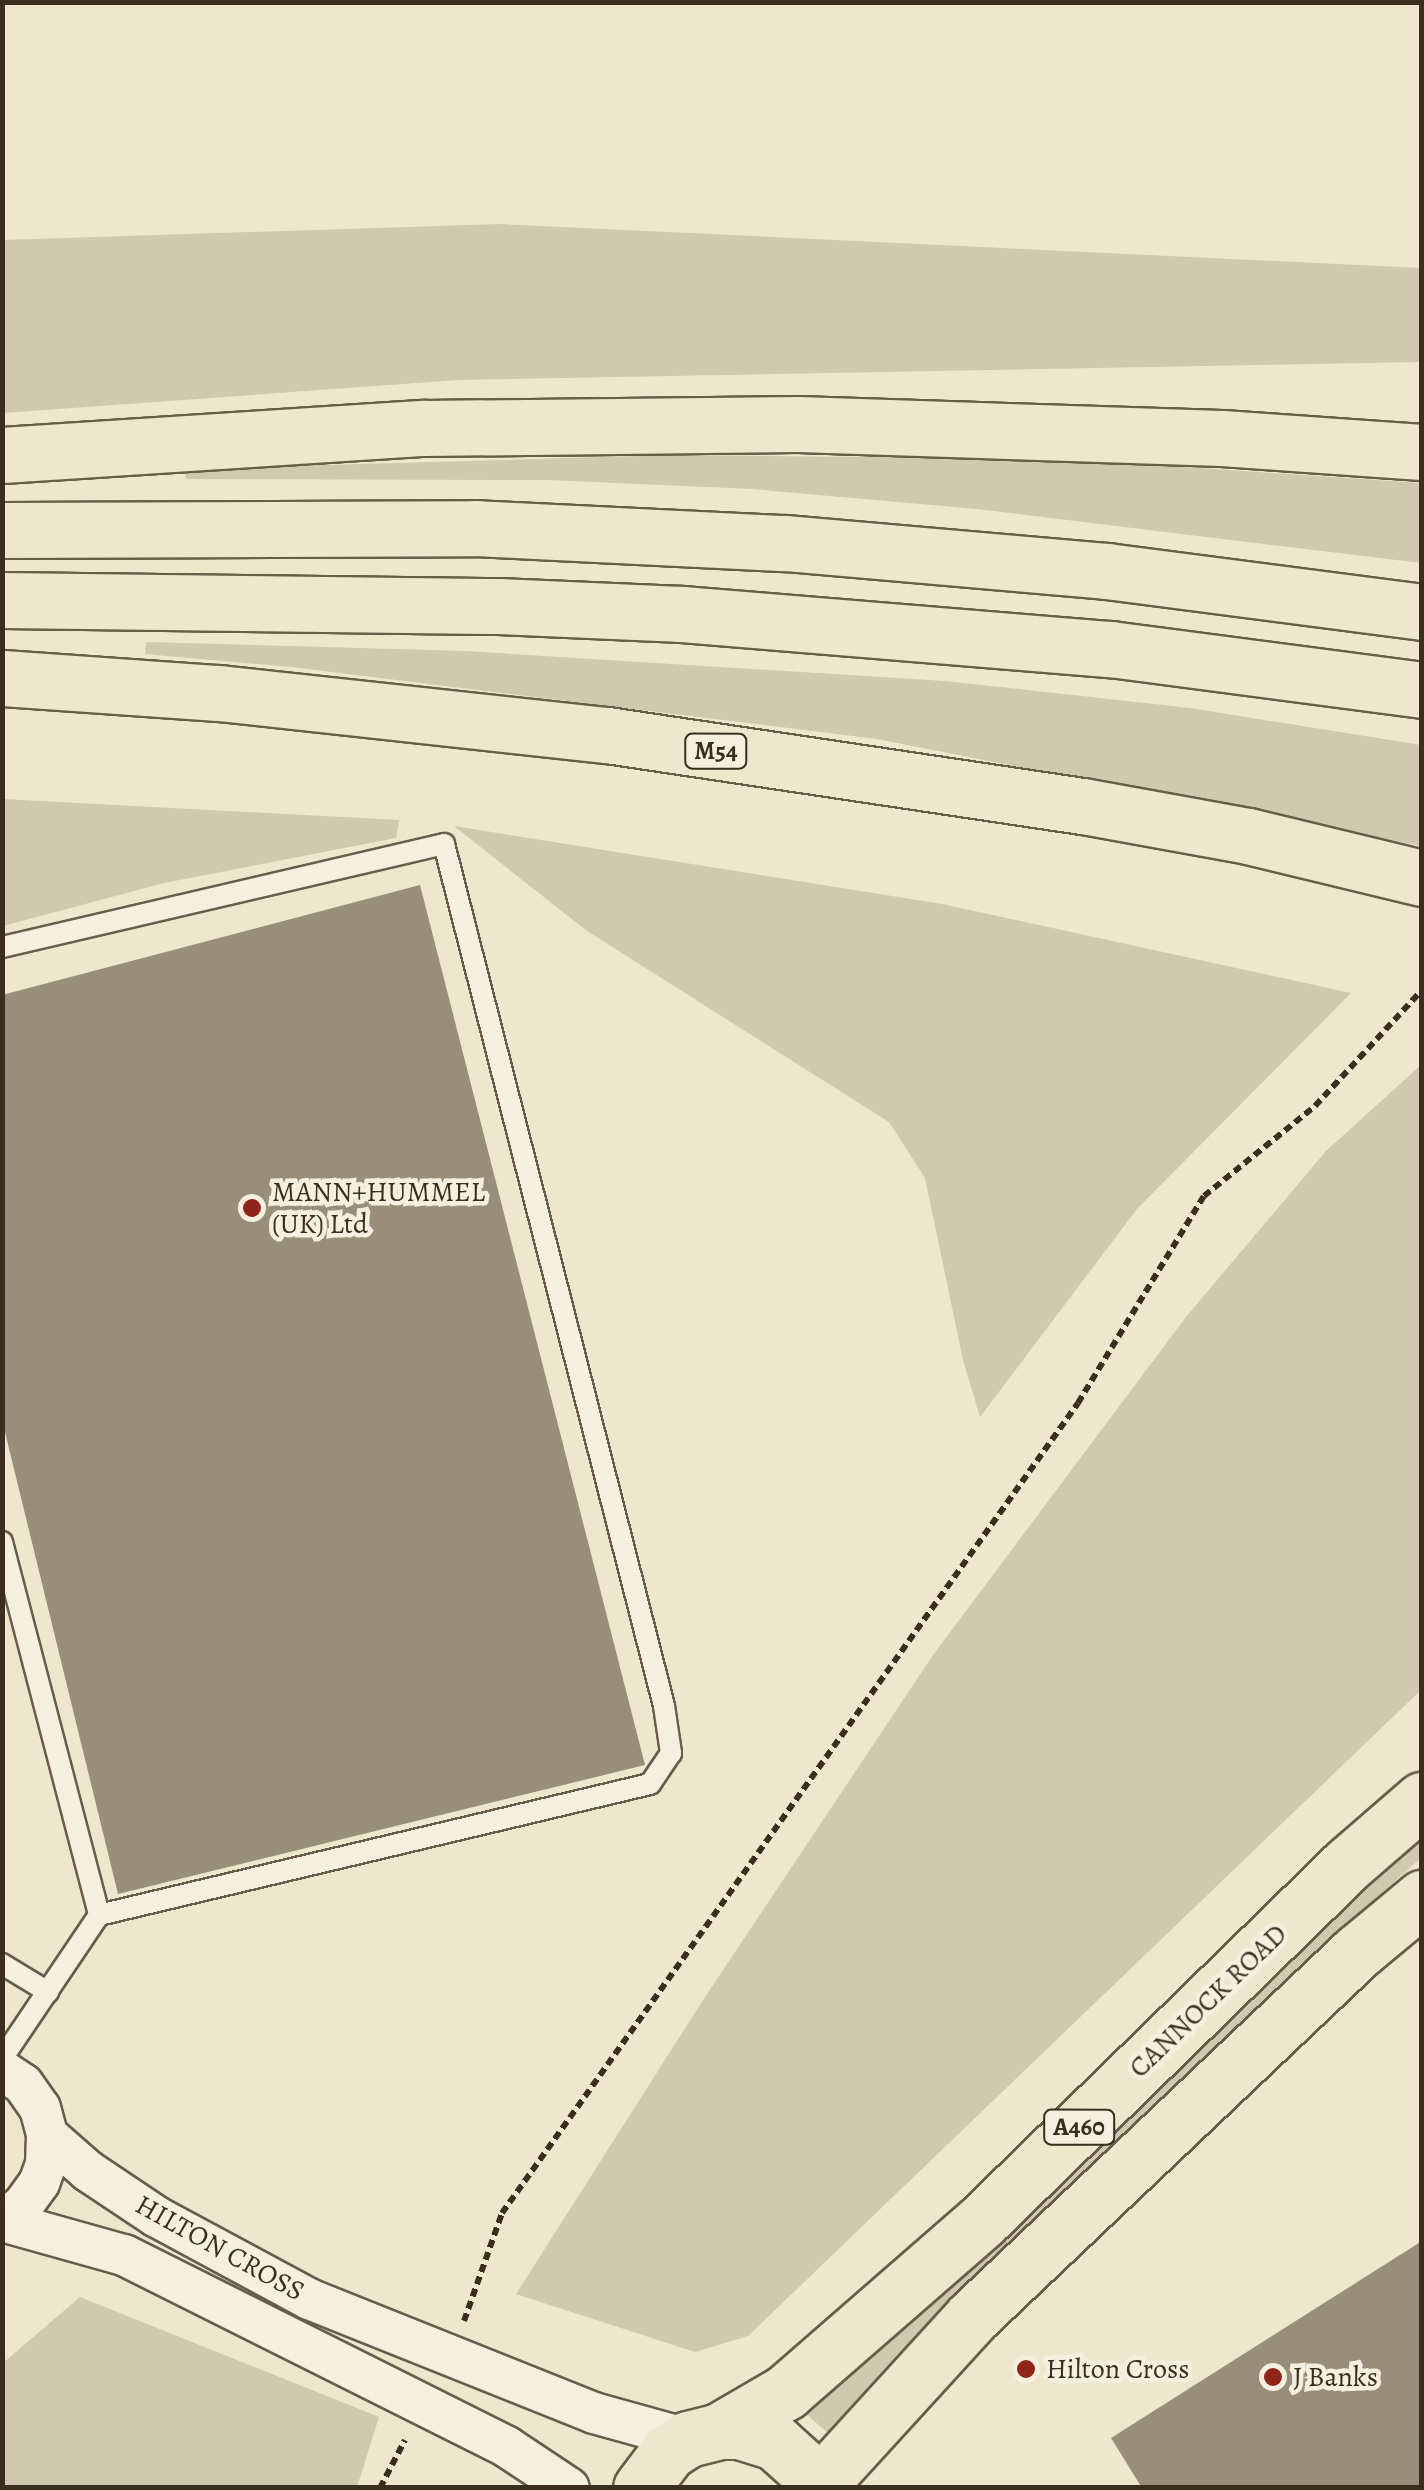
<!DOCTYPE html>
<html>
<head>
<meta charset="utf-8">
<style>
	body { margin:0 }
	#map { position:relative; width:1424px; height:2490px; overflow:hidden; background:#eee7cd; font-family:Alegreya,serif }
	div>[style] { position:absolute }
	.green>* { inset:0; background:#d0c8af }
	.building>* { inset:0; background:#998e79 }
	.path>* { height:6px; margin-top:-3px; transform-origin:0; background:repeating-linear-gradient(90deg,#3c2e1e 0 8px,transparent 0 13px) }
	.roads { filter:drop-shadow(2px 0 #685c4a) drop-shadow(-2px 0 #685c4a) drop-shadow(0 2px #685c4a) drop-shadow(0 -2px #685c4a) }
	.service>* { height:20px; margin:-10px; padding:0 10px; transform-origin:10px; border-radius:10px; background:#f4efde }
	.minor>* { height:40px; margin:-20px; padding:0 20px; transform-origin:20px; border-radius:20px; background:#f4efde }
	.trunk>* { height:55px; margin:-27.5px; padding:0 27.5px; transform-origin:27.5px; border-radius:27.5px; background:#eee7cd }
	.motorway>* { height:55px; margin:-27.5px; padding:0 27.5px; transform-origin:27.5px; border-radius:27.5px; background:#eee7cd }
	.dots>* { width:28px; height:28px; translate:-50% -50%; box-sizing:border-box; border:5px solid #f4efde; border-radius:50% }
	span { translate:-50% -50%; white-space:nowrap; text-align:center; line-height:1.15; -webkit-text-stroke:9px #f4efde; paint-order:stroke }
	.shield-label span { padding:2px 8px; background:#f4efde; border:2px solid; border-radius:8px; -webkit-text-stroke-width:0 }
	.shield-label { font-size:25px; color:#3c2e1e; font-weight:700 }
	.poi-label { font-size:28px; color:#3c2e1e }
	.left { translate:0 -50%; text-align:left }
	.street-label { font-size:28px; color:#3c2e1e }
	.frame { position:absolute; inset:0; border:5px solid #3c2e1e; pointer-events:none }
</style>
</head>
<body>
<div id="map">
	<div class="green">
		<div style="clip-path:polygon(500px 224px,1421px 268px,1421px 362px,458px 380px,3px 413px,3px 240px)"></div>
		<div style="clip-path:polygon(672px 455px,1067px 459px,1421px 483px,1421px 563px,977px 509px,752px 489px,548px 480px,186px 479px,185px 469px)"></div>
		<div style="clip-path:polygon(146px 642px,466px 651px,945px 681px,1190px 708px,1421px 745px,1421px 846px,877px 739px,291px 667px,145px 654px)"></div>
		<div style="clip-path:polygon(2px 799px,3px 799px,399px 820px,396px 838px,164px 883px,3px 926px)"></div>
		<div style="clip-path:polygon(454px 826px,942px 904px,1351px 993px,1137px 1209px,980px 1417px,963px 1360px,925px 1178px,889px 1122px,587px 931px)"></div>
		<div style="clip-path:polygon(1421px 1065px,1421px 1690px,748px 2336px,695px 2352px,516px 2294px,703px 2000px,933px 1655px,1186px 1317px,1326px 1151px)"></div>
		<div style="clip-path:polygon(1421px 1828px,1421px 1858px,1297px 1968px,1077px 2189px,883px 2370px,835px 2439px,800px 2409px)"></div>
		<div style="clip-path:polygon(80px 2297px,379px 2417px,357px 2487px,3px 2487px,3px 2363px)"></div>
	</div>
	<div class="building">
		<div style="clip-path:polygon(420px 885px,645px 1765px,118px 1894px,2px 1420px,2px 995px)"></div>
		<div style="clip-path:polygon(1422px 2241px,1422px 2488px,1142px 2488px,1111px 2438px)"></div>
	</div>
	<div class="path">
		<div style="left:464px;top:2321px;width:114px;rotate:-70.6deg"></div>
		<div style="left:502px;top:2213px;width:994px;rotate:-54.58deg"></div>
		<div style="left:1078px;top:1403px;width:242px;rotate:-58.7deg"></div>
		<div style="left:1204px;top:1196px;width:143px;rotate:-39deg"></div>
		<div style="left:1315px;top:1106px;width:158px;rotate:-47.3deg"></div>
		<div style="left:380px;top:2488px;width:54px;rotate:-62.5deg"></div>
	</div>
	<div class="roads">
		<div class="service">
			<div style="left:2px;top:947px;width:454px;rotate:-13.1deg"></div>
			<div style="left:444px;top:844px;width:890px;rotate:75.68deg"></div>
			<div style="left:664px;top:1706px;width:48px;rotate:81.5deg"></div>
			<div style="left:671px;top:1753px;width:37px;rotate:124deg"></div>
			<div style="left:650px;top:1784px;width:566px;rotate:166.63deg"></div>
			<div style="left:99px;top:1915px;width:174px;rotate:124deg"></div>
			<div style="left:2px;top:1542px;width:385px;rotate:75.4deg"></div>
			<div style="left:2px;top:1964px;width:54px;rotate:31.3deg"></div>
		</div>
		<div class="minor">
			<div style="left:2px;top:2070px;width:25px;rotate:34deg"></div>
			<div style="left:23px;top:2084px;width:29px;rotate:55deg"></div>
			<div style="left:40px;top:2108px;width:28px;rotate:75deg"></div>
			<div style="left:47px;top:2135px;width:29px;rotate:92deg"></div>
			<div style="left:46px;top:2164px;width:20px;rotate:110deg"></div>
			<div style="left:39px;top:2183px;width:29px;rotate:126deg"></div>
			<div style="left:22px;top:2206px;width:25px;rotate:143deg"></div>
			<div style="left:47px;top:2135px;width:55px;rotate:41.3deg"></div>
			<div style="left:88px;top:2171px;width:83px;rotate:33.7deg"></div>
			<div style="left:157px;top:2217px;width:173px;rotate:28.3deg"></div>
			<div style="left:309px;top:2299px;width:307px;rotate:21.8deg"></div>
			<div style="left:594px;top:2413px;width:98px;rotate:15.5deg"></div>
			<div style="left:2px;top:2221px;width:127px;rotate:15.6deg"></div>
			<div style="left:124px;top:2255px;width:428px;rotate:26.6deg"></div>
			<div style="left:507px;top:2447px;width:74px;rotate:33.5deg"></div>
		</div>
		<div class="trunk">
			<div style="left:719px;top:2431px;width:78px;rotate:-30.2deg"></div>
			<div style="left:786px;top:2392px;width:259px;rotate:-41.1deg"></div>
			<div style="left:981px;top:2222px;width:513px;rotate:-44.29deg"></div>
			<div style="left:1348px;top:1864px;width:98px;rotate:-40.9deg"></div>
			<div style="left:641px;top:2488px;width:45px;rotate:-53.1deg"></div>
			<div style="left:668px;top:2452px;width:24px;rotate:-33deg"></div>
			<div style="left:688px;top:2439px;width:32px;rotate:-14deg"></div>
			<div style="left:719px;top:2431px;width:20px"></div>
			<div style="left:739px;top:2431px;width:38px;rotate:17deg"></div>
			<div style="left:775px;top:2442px;width:42px;rotate:42.1deg"></div>
			<div style="left:806px;top:2470px;width:21px;rotate:61deg"></div>
			<div style="left:816px;top:2488px;width:231px;rotate:-47.6deg"></div>
			<div style="left:972px;top:2317px;width:531px;rotate:-43.47deg"></div>
			<div style="left:1357px;top:1952px;width:85px;rotate:-39.7deg"></div>
		</div>
		<div class="motorway">
			<div style="left:2px;top:455px;width:423px;rotate:-3.7deg"></div>
			<div style="left:424px;top:428px;width:374px;rotate:-0.6deg"></div>
			<div style="left:798px;top:424px;width:424px;rotate:1.9deg"></div>
			<div style="left:1222px;top:438px;width:200px;rotate:4deg"></div>
			<div style="left:2px;top:530px;width:473px;rotate:-0.2deg"></div>
			<div style="left:475px;top:528px;width:311px;rotate:2.8deg"></div>
			<div style="left:786px;top:543px;width:322px;rotate:5deg"></div>
			<div style="left:1107px;top:571px;width:318px;rotate:7.4deg"></div>
			<div style="left:2px;top:600px;width:496px;rotate:0.7deg"></div>
			<div style="left:498px;top:606px;width:184px;rotate:2.5deg"></div>
			<div style="left:682px;top:614px;width:430px;rotate:4.7deg"></div>
			<div style="left:1111px;top:649px;width:314px;rotate:7.5deg"></div>
			<div style="left:2px;top:678px;width:218px;rotate:4deg"></div>
			<div style="left:219px;top:693px;width:390px;rotate:6.2deg"></div>
			<div style="left:607px;top:735px;width:481px;rotate:8.5deg"></div>
			<div style="left:1083px;top:806px;width:168px;rotate:10.3deg"></div>
			<div style="left:1248px;top:836px;width:179px;rotate:13.6deg"></div>
		</div>
	</div>
	<div class="dots">
		<div style="left:252px;top:1208px;background:#8f2418"></div>
		<div style="left:1026px;top:2369px;background:#8f2418"></div>
		<div style="left:1273px;top:2377px;background:#8f2418"></div>
	</div>
	<div class="shield-label">
		<span style="left:716px;top:751px">M54</span>
		<span style="left:1079px;top:2127px">A460</span>
	</div>
	<div class="poi-label">
		<span class="left" style="left:272px;top:1208px">MANN+HUMMEL<br>(UK) Ltd</span>
		<span class="left" style="left:1046px;top:2369px">Hilton Cross</span>
		<span class="left" style="left:1293px;top:2377px">J Banks</span>
	</div>
	<div class="street-label">
		<span style="left:1208px;top:2001px;rotate:-44deg">CANNOCK ROAD</span>
		<span style="left:220px;top:2248px;rotate:29deg">HILTON CROSS</span>
	</div>
	<div class="frame"></div>
</div>
</body>
</html>
